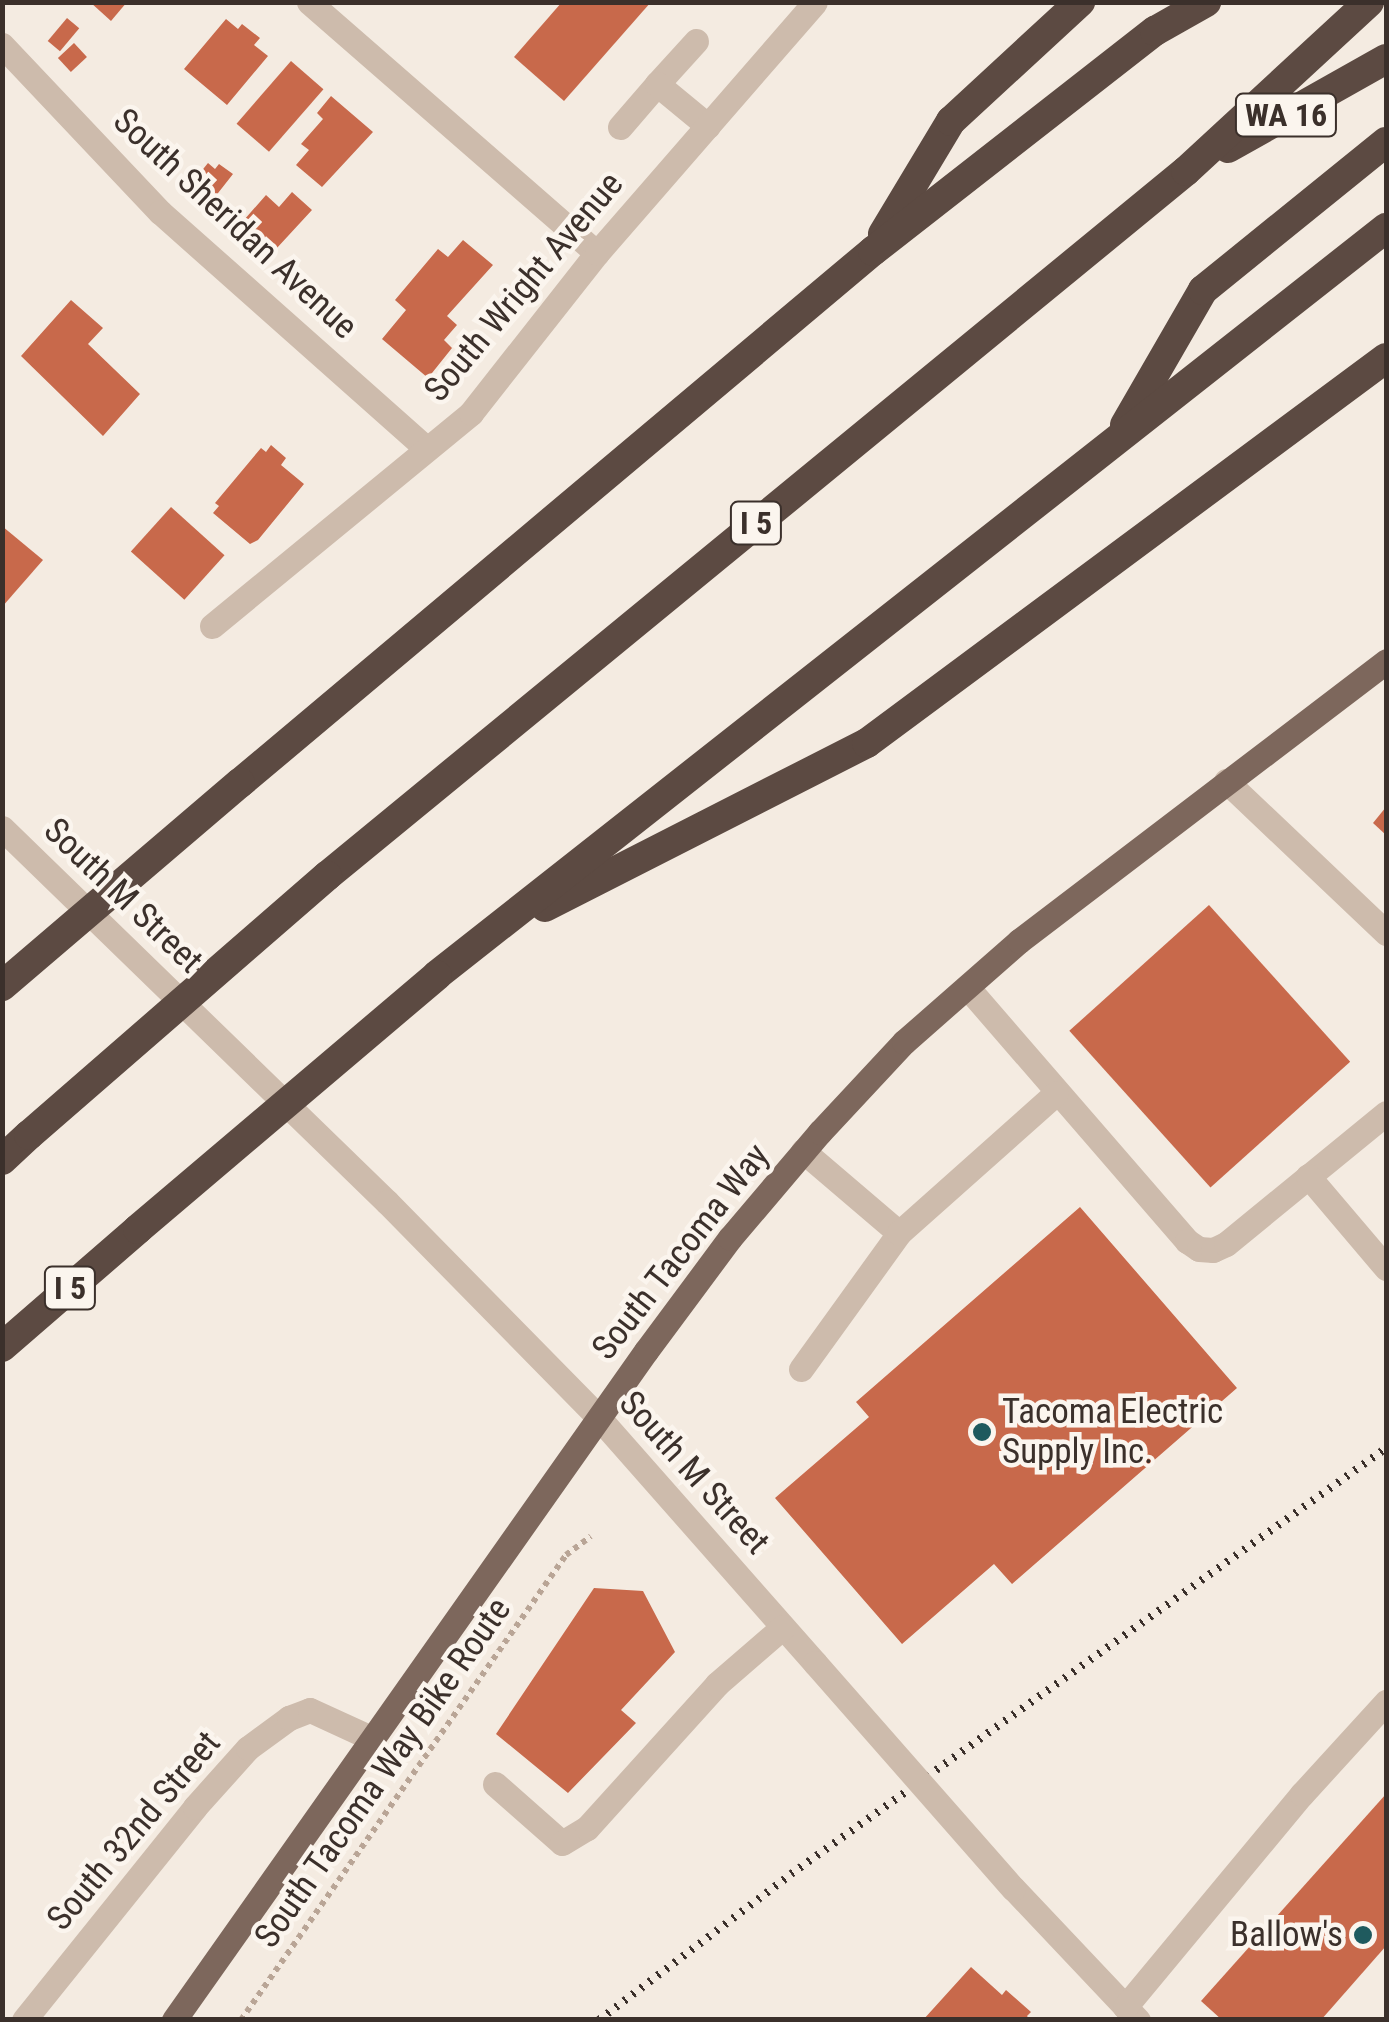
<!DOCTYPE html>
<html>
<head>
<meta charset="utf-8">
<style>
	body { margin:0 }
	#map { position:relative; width:1389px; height:2022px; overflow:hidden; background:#f4ebe1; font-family:"Roboto Condensed",sans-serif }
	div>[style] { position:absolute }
	.building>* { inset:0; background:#c8694b; transform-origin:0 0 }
	.path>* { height:6px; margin-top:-3px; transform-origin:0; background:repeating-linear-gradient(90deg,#b9a596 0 5px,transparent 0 10px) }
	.minor>* { height:25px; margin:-12.5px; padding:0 12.5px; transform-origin:12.5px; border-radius:12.5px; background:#cdbbac }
	.major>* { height:25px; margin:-12.5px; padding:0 12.5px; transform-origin:12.5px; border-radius:12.5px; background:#7d675c }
	.highway>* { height:30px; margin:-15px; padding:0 15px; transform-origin:15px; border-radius:15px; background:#5c4a42 }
	.rail>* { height:8px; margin-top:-4px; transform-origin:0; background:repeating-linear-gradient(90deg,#3b302b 0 2.5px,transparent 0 10.5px) }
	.minor-bridge>* { height:25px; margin:-12.5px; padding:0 12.5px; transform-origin:12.5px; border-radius:12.5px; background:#cdbbac }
	.highway-bridge>* { height:30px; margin:-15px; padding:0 15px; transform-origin:15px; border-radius:15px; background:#5c4a42 }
	.dots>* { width:28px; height:28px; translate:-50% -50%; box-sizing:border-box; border:5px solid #fbf5ee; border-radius:50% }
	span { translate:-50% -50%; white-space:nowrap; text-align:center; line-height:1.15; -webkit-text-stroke:9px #fbf5ee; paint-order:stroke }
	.shield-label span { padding:2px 8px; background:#fbf5ee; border:2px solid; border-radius:8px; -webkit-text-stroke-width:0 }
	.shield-label { font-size:32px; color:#3b302b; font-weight:700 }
	.street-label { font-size:35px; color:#3b302b }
	.poi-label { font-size:35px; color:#3b302b }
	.left { translate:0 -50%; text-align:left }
	.right { translate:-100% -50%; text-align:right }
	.frame { position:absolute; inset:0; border:5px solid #3b302b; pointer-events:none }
</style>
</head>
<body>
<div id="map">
	<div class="building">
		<div style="clip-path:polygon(90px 2px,127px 2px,111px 21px)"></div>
		<div style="clip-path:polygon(562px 2px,651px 2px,564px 101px,514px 57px)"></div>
		<div style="left:67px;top:18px;width:16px;height:30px;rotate:40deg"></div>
		<div style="clip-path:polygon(226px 19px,238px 29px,242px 24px,260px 38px,254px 45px,268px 56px,227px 105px,184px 69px)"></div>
		<div style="left:74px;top:43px;width:19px;height:22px;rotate:47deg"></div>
		<div style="left:291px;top:61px;width:43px;height:83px;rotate:41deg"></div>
		<div style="clip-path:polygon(331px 96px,373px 132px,322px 187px,296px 165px,309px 150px,301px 144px,323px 119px,317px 113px)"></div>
		<div style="clip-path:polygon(208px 163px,215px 169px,219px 164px,233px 174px,211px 202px,200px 193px,205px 186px,195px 179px)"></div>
		<div style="clip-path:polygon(292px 192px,312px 210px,276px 249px,244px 220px,266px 195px,279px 207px)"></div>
		<div style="clip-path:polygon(463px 240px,493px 265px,447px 316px,457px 325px,444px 340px,452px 348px,428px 378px,382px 339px,406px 310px,395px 300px,438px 249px,448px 257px)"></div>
		<div style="clip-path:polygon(71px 300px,103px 328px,88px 344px,140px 394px,103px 436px,21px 356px)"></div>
		<div style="clip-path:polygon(271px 445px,286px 458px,281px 465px,304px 484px,258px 540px,250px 544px,213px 513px,219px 506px,215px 503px,261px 448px,266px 452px)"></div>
		<div style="left:171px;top:507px;width:72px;height:60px;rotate:42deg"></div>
		<div style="clip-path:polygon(2px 526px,43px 560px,2px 607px)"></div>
		<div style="clip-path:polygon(1386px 807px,1386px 835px,1373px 823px)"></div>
		<div style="left:1209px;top:905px;width:211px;height:188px;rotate:48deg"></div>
		<div style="clip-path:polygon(1080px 1207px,1237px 1388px,1012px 1584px,994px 1564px,902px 1644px,775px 1498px,869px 1417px,856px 1402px)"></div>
		<div style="clip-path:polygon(594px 1588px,643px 1591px,675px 1652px,621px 1710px,636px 1723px,568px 1793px,496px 1734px)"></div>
		<div style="clip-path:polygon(1386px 1794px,1386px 1946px,1321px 2020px,1222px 2020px,1201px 2001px)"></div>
		<div style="clip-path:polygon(971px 1967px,1002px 1995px,1006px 1990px,1031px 2012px,1027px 2016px,1030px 2020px,923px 2020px)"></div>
	</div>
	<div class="path">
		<div style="left:241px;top:2020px;width:567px;rotate:-55.05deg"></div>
		<div style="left:566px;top:1555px;width:31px;rotate:-37deg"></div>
	</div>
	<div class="minor">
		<div style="left:309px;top:2px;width:382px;rotate:41.1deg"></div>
		<div style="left:2px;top:45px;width:230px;rotate:46.6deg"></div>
		<div style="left:160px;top:212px;width:356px;rotate:41.6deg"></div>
		<div style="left:657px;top:84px;width:58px;rotate:-47.8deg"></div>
		<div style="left:620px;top:127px;width:57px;rotate:-49.3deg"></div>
		<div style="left:657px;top:84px;width:66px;rotate:39.5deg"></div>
		<div style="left:212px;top:626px;width:335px;rotate:-39.4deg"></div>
		<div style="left:471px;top:413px;width:204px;rotate:-51.8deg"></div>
		<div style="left:597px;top:253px;width:332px;rotate:-49deg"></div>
		<div style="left:1226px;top:781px;width:221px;rotate:43.5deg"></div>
		<div style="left:2px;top:828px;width:537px;rotate:44.17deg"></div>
		<div style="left:387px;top:1202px;width:303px;rotate:45.5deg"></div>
		<div style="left:599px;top:1418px;width:327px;rotate:48.6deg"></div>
		<div style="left:967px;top:987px;width:336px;rotate:49.1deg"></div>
		<div style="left:1187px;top:1241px;width:14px;rotate:34deg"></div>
		<div style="left:1199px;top:1249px;width:14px;rotate:4deg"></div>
		<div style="left:1213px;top:1250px;width:14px;rotate:-25deg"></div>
		<div style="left:1226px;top:1244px;width:207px;rotate:-39.3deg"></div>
		<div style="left:803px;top:1151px;width:126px;rotate:40.5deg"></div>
		<div style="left:1308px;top:1176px;width:121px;rotate:49.7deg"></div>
		<div style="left:801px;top:1369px;width:168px;rotate:-54.2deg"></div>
		<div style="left:899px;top:1233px;width:210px;rotate:-41.7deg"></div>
		<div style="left:495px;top:1784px;width:89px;rotate:41.4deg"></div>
		<div style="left:562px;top:1843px;width:29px;rotate:-31deg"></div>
		<div style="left:587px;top:1828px;width:194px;rotate:-47.9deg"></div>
		<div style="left:717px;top:1684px;width:87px;rotate:-40.8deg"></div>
		<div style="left:1013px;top:1888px;width:182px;rotate:46.6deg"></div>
		<div style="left:1125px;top:2007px;width:277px;rotate:-50.3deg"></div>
		<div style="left:1302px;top:1794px;width:125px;rotate:-47.6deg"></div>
		<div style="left:24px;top:2020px;width:273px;rotate:-51.2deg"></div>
		<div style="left:195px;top:1807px;width:79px;rotate:-48.1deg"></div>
		<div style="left:248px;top:1748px;width:51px;rotate:-36.2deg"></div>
		<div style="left:289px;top:1718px;width:22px;rotate:-21deg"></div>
		<div style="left:310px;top:1710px;width:65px;rotate:24.6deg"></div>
	</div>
	<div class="major">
		<div style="left:174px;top:2020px;width:819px;rotate:-54.8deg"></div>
		<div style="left:646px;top:1351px;width:141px;rotate:-53.4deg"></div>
		<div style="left:730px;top:1238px;width:139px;rotate:-49.7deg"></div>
		<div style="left:820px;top:1132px;width:123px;rotate:-47deg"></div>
		<div style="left:904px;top:1042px;width:153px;rotate:-41.3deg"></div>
		<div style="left:1019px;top:941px;width:462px;rotate:-37.3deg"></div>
	</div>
	<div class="highway">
		<div style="left:1228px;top:148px;width:181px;rotate:-29.4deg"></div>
		<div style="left:883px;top:234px;width:132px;rotate:-59deg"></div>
		<div style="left:951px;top:121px;width:176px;rotate:-42.7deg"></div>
		<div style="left:1125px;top:425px;width:156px;rotate:-60deg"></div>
		<div style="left:1203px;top:290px;width:235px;rotate:-39deg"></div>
		<div style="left:240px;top:783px;width:827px;rotate:-40.05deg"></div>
		<div style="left:873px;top:251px;width:358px;rotate:-38deg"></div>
		<div style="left:1155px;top:31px;width:59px;rotate:-29.6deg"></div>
		<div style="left:327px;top:876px;width:1111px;rotate:-39.38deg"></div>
		<div style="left:1186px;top:171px;width:249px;rotate:-42.7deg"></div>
		<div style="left:545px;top:907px;width:361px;rotate:-27deg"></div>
		<div style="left:867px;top:743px;width:646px;rotate:-36.57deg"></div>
		<div style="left:437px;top:975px;width:1208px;rotate:-38.21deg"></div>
		<div style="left:2px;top:1160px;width:37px;rotate:-43deg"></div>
		<div style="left:2px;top:1347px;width:180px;rotate:-40.9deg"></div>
	</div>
	<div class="rail">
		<div style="left:599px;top:2020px;width:241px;rotate:-37.2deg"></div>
		<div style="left:791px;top:1874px;width:732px;rotate:-35.6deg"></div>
	</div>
	<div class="minor-bridge">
		<div style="left:815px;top:1663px;width:300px;rotate:48.7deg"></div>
	</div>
	<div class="highway-bridge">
		<div style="left:2px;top:986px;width:313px;rotate:-40.5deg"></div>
		<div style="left:29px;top:1135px;width:395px;rotate:-41deg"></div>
		<div style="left:138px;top:1229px;width:392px;rotate:-40.3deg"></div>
	</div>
	<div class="dots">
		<div style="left:982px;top:1432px;background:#1f5a5e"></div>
		<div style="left:1363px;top:1935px;background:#1f5a5e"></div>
	</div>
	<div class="shield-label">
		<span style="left:1286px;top:115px">WA 16</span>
		<span style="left:756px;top:523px">I 5</span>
		<span style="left:70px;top:1288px">I 5</span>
	</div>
	<div class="street-label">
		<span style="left:235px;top:224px;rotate:43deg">South Sheridan Avenue</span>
		<span style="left:524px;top:287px;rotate:-50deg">South Wright Avenue</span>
		<span style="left:123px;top:896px;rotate:44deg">South M Street</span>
		<span style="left:681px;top:1252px;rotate:-52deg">South Tacoma Way</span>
		<span style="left:694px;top:1473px;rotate:48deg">South M Street</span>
		<span style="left:383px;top:1773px;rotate:-55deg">South Tacoma Way Bike Route</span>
		<span style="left:134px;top:1831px;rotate:-50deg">South 32nd Street</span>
	</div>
	<div class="poi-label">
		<span class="left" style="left:1002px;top:1432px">Tacoma Electric<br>Supply Inc.</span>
		<span class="right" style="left:1343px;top:1935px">Ballow's</span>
	</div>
	<div class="frame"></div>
</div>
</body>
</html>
